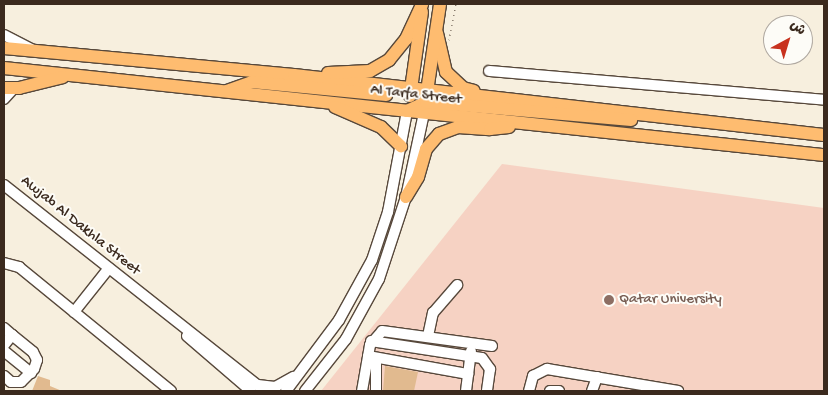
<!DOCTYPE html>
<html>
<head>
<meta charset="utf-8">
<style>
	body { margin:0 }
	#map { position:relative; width:828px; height:395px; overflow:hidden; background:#f7efde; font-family:"Gochi Hand","Playpen Sans Arabic",sans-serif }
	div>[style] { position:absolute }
	.built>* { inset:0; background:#f6d2c3 }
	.building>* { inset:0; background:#e1ba8f }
	.path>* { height:1px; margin-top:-0.5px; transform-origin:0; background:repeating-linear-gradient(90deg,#57483b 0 1px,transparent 0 5px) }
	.roads { filter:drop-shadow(1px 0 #57483b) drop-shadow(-1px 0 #57483b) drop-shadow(0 1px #57483b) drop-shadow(0 -1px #57483b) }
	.minor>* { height:10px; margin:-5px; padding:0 5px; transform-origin:5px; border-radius:5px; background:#fff }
	.major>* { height:12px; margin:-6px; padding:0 6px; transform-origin:6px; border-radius:6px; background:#febc70 }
	.dots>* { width:14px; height:14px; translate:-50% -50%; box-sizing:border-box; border:2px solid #fdfcf7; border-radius:50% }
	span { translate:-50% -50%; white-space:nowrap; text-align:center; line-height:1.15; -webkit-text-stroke:4px #fdfcf7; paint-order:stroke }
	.street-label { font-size:15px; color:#3b2a1e }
	.education-label { font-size:15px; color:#785e54 }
	.left { translate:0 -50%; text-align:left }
	.frame { position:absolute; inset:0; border:5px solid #3b2a1e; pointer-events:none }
	.north { position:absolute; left:763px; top:15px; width:50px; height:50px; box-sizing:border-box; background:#fdfcf7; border:1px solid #afa8a0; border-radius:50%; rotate:39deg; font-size:14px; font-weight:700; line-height:20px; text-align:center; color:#3b2a1e }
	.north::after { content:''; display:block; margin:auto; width:18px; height:22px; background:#c8321e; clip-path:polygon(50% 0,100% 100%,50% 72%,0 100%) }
</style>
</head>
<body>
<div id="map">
	<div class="built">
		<div style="clip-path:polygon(502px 164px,824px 208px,824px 391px,321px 391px)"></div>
	</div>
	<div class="building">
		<div style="clip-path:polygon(385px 366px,418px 372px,414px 391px,383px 391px)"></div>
		<div style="clip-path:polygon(38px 376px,50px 380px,50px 386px,62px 391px,32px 391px)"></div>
	</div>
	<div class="path">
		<div style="left:449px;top:40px;width:37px;rotate:-79deg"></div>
	</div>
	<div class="roads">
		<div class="minor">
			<div style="left:4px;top:35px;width:36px;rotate:27deg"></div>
			<div style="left:489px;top:71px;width:336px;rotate:4.9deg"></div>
			<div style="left:4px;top:99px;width:15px;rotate:-48deg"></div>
			<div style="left:4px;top:185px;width:333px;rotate:38.3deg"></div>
			<div style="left:4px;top:263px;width:16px;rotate:15deg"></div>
			<div style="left:19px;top:267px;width:196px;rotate:39.2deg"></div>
			<div style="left:74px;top:312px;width:56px;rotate:-51.5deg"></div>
			<div style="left:4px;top:328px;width:11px;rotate:41deg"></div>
			<div style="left:187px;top:336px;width:84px;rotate:40.7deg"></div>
			<div style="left:428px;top:336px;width:24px;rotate:-78deg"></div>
			<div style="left:433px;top:313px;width:37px;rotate:-49deg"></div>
			<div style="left:371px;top:341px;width:112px;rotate:8.7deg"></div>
			<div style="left:482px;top:358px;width:14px;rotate:54deg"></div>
			<div style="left:490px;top:369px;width:22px;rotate:98deg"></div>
			<div style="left:4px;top:345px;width:13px;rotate:-51deg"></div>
			<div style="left:12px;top:335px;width:27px;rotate:39deg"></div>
			<div style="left:33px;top:352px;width:9px;rotate:63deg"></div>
			<div style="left:37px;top:360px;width:9px;rotate:108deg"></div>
			<div style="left:34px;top:369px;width:18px;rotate:135deg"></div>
			<div style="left:21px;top:382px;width:10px;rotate:180deg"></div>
			<div style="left:11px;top:382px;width:9px;rotate:-139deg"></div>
			<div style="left:4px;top:351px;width:35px;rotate:39deg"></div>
			<div style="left:368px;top:356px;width:102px;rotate:10.2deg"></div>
			<div style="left:258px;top:385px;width:17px;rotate:7deg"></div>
			<div style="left:275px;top:387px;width:21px;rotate:-29deg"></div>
			<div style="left:286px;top:391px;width:89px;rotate:-53.3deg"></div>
			<div style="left:339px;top:320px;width:68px;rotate:-61.2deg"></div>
			<div style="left:372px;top:260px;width:51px;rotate:-71.6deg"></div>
			<div style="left:388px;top:212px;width:103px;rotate:-79.3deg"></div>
			<div style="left:305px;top:391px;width:66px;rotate:-51.7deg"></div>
			<div style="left:346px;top:339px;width:68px;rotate:-61.2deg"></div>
			<div style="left:379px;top:279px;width:86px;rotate:-71.8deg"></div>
			<div style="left:406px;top:197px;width:86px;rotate:-77.9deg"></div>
			<div style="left:362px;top:391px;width:47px;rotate:-80.1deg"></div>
			<div style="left:370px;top:345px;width:18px;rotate:-49deg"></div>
			<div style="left:382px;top:331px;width:111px;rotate:7.8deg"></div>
			<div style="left:376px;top:391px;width:33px;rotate:-90deg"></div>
			<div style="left:466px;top:391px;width:40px;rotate:-82.9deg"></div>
			<div style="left:529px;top:391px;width:16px;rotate:-75deg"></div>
			<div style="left:533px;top:376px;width:16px;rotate:-27deg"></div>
			<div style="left:547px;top:369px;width:133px;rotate:9.5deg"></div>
			<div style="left:550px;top:391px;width:9px"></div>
			<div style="left:592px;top:391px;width:15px;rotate:-70deg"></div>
		</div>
		<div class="major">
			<div style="left:437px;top:33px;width:40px;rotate:77deg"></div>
			<div style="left:446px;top:72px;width:23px;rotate:43deg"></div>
			<div style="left:463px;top:88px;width:11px;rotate:15deg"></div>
			<div style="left:4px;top:48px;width:291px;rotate:5.3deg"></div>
			<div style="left:294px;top:75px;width:533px;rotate:6.46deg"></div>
			<div style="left:4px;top:68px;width:825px;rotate:6.06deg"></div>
			<div style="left:328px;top:73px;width:42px;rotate:-2.7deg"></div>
			<div style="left:370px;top:71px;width:22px;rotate:-30deg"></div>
			<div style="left:389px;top:60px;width:27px;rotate:-51deg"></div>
			<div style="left:406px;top:39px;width:38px;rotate:-65deg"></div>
			<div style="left:4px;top:88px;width:15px"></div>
			<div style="left:19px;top:88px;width:45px;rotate:-14deg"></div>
			<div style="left:227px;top:91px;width:27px;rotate:-20deg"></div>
			<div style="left:252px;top:82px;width:135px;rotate:5.5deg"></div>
			<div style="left:410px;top:96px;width:85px;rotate:-81.9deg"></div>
			<div style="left:426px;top:98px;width:95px;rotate:-81.5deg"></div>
			<div style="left:335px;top:107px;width:50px;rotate:23.5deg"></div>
			<div style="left:381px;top:127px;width:28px;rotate:44deg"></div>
			<div style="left:407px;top:111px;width:21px;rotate:-25deg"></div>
			<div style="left:426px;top:102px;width:206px;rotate:5deg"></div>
			<div style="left:406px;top:197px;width:23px;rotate:-59deg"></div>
			<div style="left:418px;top:177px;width:29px;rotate:-74deg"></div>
			<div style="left:426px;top:149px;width:20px;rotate:-49deg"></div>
			<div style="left:439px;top:134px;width:20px;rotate:-20deg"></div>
			<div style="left:458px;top:127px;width:32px;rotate:4deg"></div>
			<div style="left:490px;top:129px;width:19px;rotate:-6deg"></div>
		</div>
	</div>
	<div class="dots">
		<div style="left:609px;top:300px;background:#8d6e63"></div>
	</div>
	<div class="street-label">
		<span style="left:416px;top:95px;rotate:6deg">Al Tarfa Street</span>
		<span style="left:80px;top:226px;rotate:39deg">Awjab Al Dakhla Street</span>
	</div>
	<div class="education-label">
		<span class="left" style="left:619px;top:300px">Qatar University</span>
	</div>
	<div class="frame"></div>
	<div class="north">ش</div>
</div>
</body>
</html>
